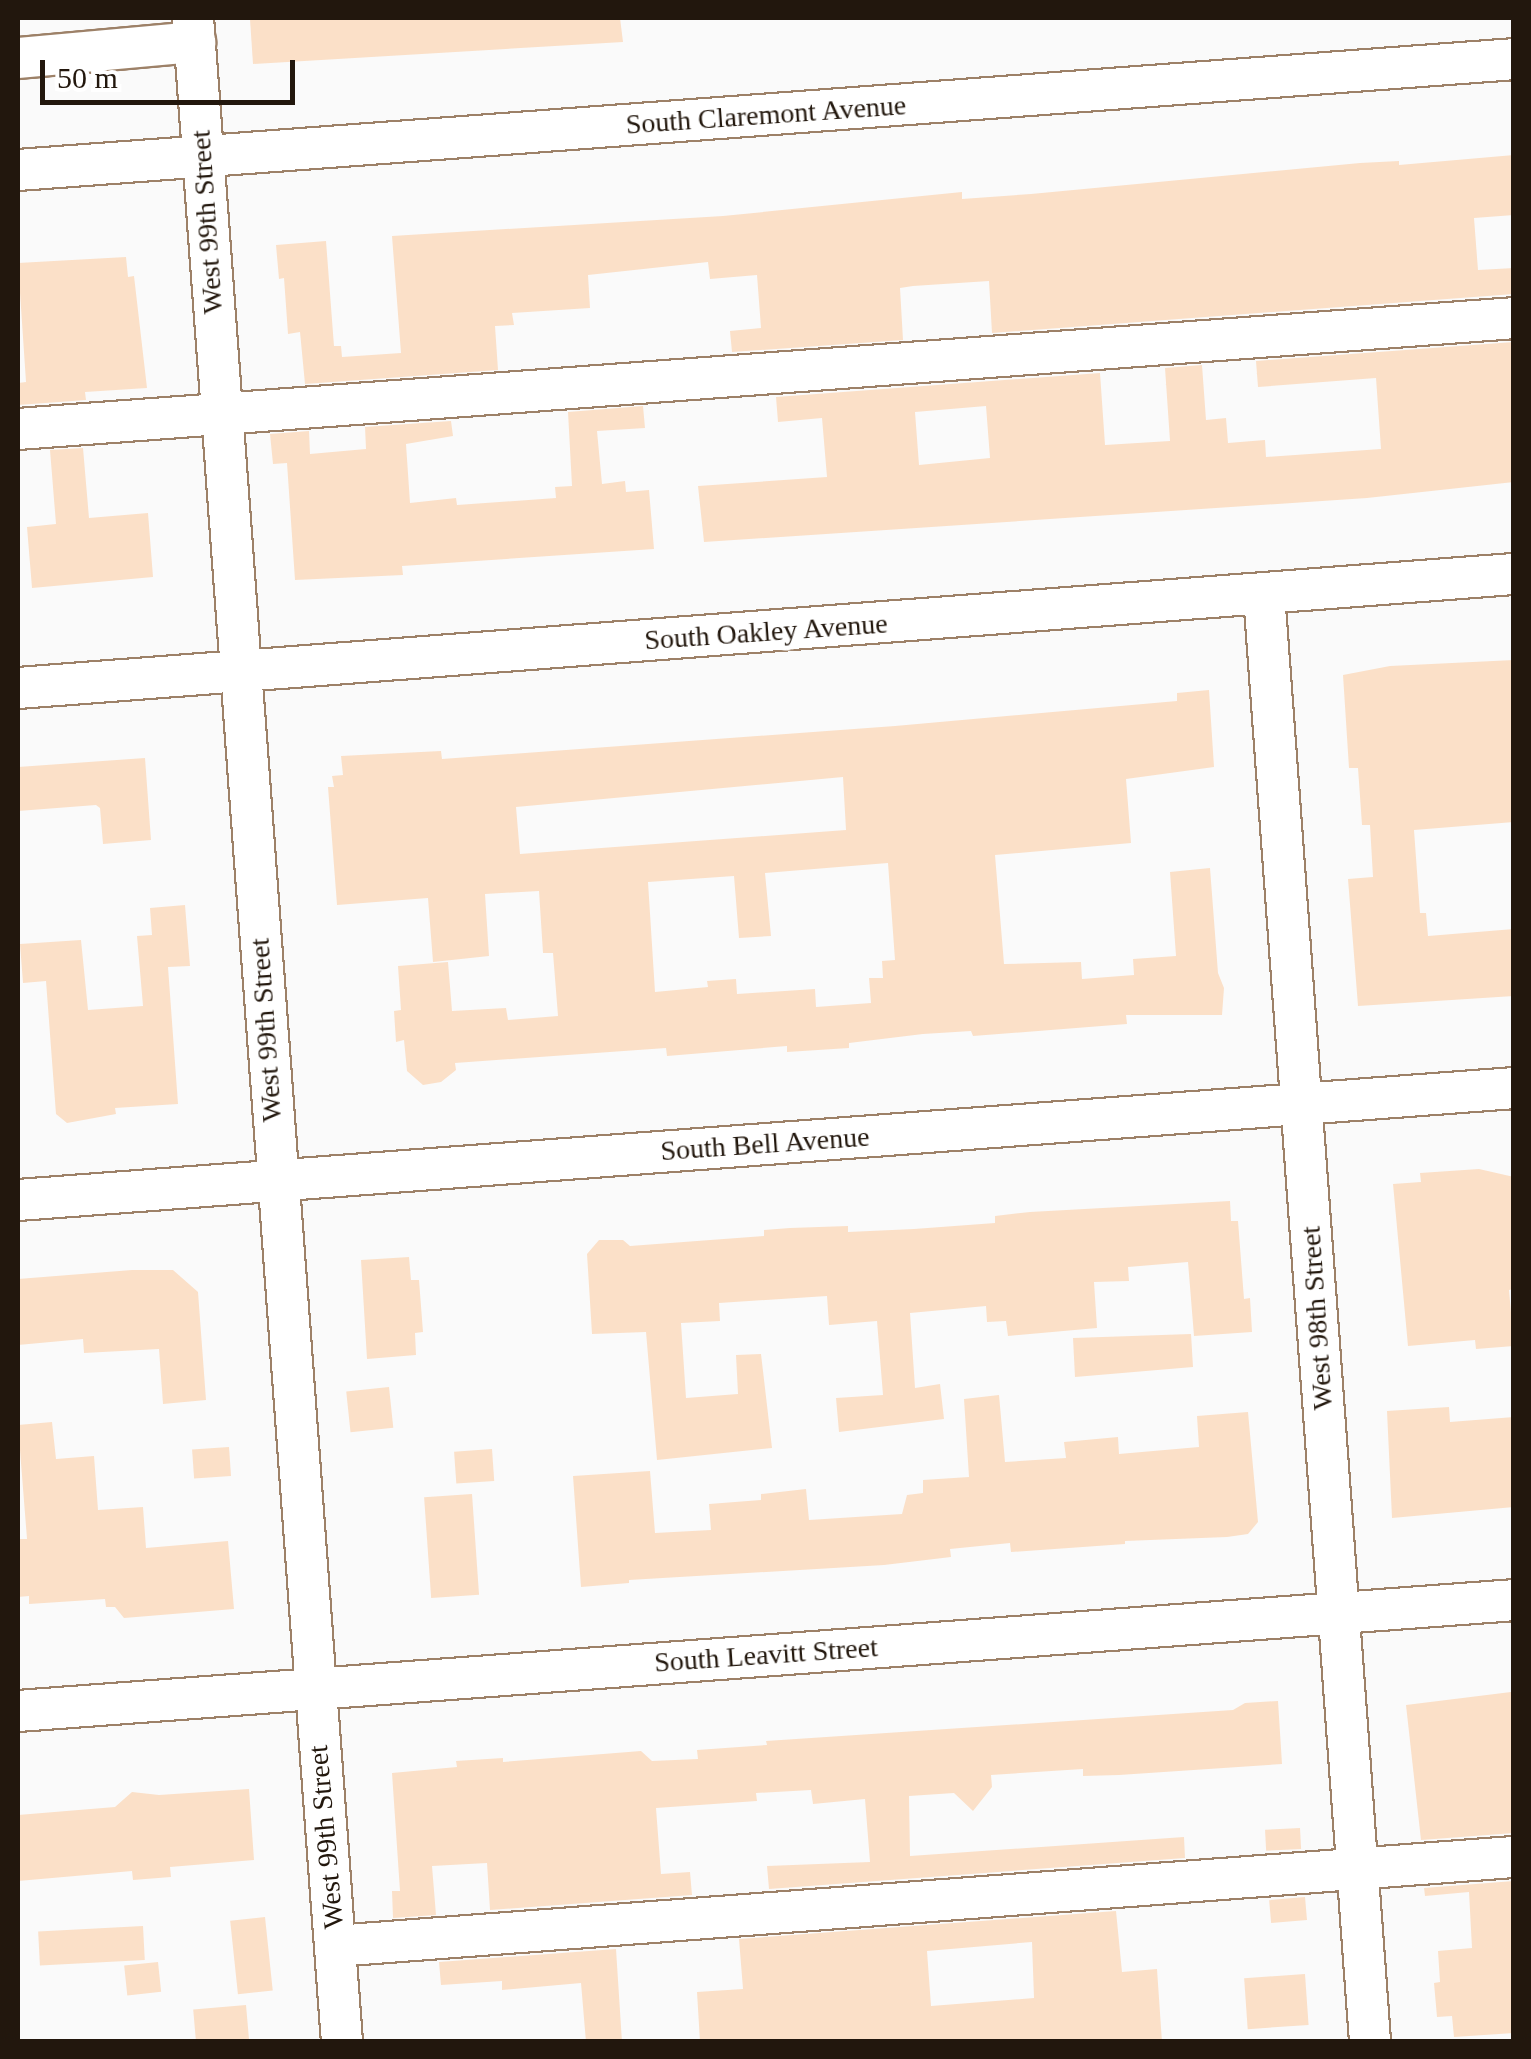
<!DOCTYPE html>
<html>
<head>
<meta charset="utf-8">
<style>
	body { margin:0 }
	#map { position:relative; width:1531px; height:2059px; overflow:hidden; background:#fafafa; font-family:Georgia,serif }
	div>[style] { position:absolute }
	.building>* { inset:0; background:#fbe0c8; transform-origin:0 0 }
	.roads { filter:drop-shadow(2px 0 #9d8168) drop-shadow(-2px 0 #9d8168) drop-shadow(0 2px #9d8168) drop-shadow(0 -2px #9d8168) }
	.minor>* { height:40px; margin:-20px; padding:0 20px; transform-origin:20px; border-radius:20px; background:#fff }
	span { translate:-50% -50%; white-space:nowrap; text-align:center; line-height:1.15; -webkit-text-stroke:10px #fff; paint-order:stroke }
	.street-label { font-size:28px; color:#22170d }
	.frame { position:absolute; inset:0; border:20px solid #22170d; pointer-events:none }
	.scale { position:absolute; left:40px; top:60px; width:255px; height:45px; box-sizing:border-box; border:5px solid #22170d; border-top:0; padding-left:12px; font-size:30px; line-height:35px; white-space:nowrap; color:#22170d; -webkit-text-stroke:8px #fff; paint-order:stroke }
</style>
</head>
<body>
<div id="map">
	<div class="building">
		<div style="clip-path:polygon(620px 18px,623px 42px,253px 64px,250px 19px)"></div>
		<div style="clip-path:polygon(1514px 155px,1514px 215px,1474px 218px,1478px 270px,1514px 268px,1514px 294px,992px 333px,989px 281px,913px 286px,900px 288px,903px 340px,732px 352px,730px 331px,761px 328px,757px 275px,710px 279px,708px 262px,588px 275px,590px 308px,512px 313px,514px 325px,495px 326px,498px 370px,305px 384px,300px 332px,288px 334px,284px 278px,279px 279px,276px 245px,326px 241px,334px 346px,341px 346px,342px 357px,401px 353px,392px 236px,723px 216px,962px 192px,962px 199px,1031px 194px,1360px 163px,1399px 161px,1399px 165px)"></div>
		<div style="clip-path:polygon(126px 257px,128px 277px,134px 276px,147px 388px,85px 392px,86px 400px,18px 405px,18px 383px,26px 382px,18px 263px)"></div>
		<div style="clip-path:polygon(evenodd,1514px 342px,1514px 482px,1367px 498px,704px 542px,698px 486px,827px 477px,822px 418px,778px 422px,776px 397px,1100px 373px,1105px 445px,1170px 441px,1165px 368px,1202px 365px,1206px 420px,1226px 418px,1228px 443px,1265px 440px,1266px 457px,1381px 449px,1376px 378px,1258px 387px,1256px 361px,1514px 342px,986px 406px,990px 458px,919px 465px,915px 412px,986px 406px)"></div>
		<div style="clip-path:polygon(643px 406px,645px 428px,597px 431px,602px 484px,625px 481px,626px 492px,649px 490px,654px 549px,402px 566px,403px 575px,295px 580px,287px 463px,273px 464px,270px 434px,309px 431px,310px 454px,366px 449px,365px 427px,451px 421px,453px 436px,406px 444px,410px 503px,456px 498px,457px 505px,556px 498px,555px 487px,572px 486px,568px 412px)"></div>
		<div style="clip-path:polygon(83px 448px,89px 518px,148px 513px,153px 577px,32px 588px,27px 527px,56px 524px,50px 450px)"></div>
		<div style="clip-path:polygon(1514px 660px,1514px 822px,1414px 830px,1420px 913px,1426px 913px,1428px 936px,1514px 929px,1514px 996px,1358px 1006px,1348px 879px,1373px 877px,1370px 825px,1362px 825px,1358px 768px,1349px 768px,1343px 675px,1390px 666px)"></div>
		<div style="clip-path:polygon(evenodd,1209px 690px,1214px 767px,1126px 779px,1131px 843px,995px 855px,1004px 964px,1081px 962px,1082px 979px,1134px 975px,1133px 959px,1176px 956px,1170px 872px,1210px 868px,1218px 973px,1224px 988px,1222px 1015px,1126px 1015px,1127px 1024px,973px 1036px,971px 1031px,923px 1034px,849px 1043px,849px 1048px,787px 1052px,787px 1046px,667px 1056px,666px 1048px,455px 1063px,456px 1070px,441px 1082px,423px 1085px,407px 1071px,404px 1040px,396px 1042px,394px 1011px,401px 1010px,398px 966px,448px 962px,452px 1011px,506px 1008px,508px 1020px,558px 1016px,553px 953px,543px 953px,539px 891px,485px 894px,489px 956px,433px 962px,428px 898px,337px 905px,328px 787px,334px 787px,332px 776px,343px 775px,341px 756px,441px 751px,442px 759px,895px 726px,1177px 701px,1177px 693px,1209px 690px,843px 777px,846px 830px,520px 854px,516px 807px,843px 777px,1209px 690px,888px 863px,895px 960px,882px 961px,883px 978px,869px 978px,871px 1003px,816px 1007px,815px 989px,737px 994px,736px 979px,707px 981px,708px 987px,655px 992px,648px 882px,734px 876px,739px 938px,771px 936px,765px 873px,888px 863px)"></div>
		<div style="clip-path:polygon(145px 758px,151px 840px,103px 844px,100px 808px,96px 805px,18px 811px,18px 767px)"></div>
		<div style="clip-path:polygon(185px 905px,190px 966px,168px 967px,178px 1104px,115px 1108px,116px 1114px,67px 1123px,56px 1114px,46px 981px,23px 983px,20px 944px,81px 940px,88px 1010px,143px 1006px,137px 936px,152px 935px,150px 908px)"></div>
		<div style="clip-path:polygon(1479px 1169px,1514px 1177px,1514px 1289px,1509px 1290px,1514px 1346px,1476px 1349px,1475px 1340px,1408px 1346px,1393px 1184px,1421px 1182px,1420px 1173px)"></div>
		<div style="clip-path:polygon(1230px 1201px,1231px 1221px,1238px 1221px,1244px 1299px,1250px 1298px,1252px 1332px,1194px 1336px,1188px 1262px,1128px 1267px,1129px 1281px,1094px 1282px,1097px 1328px,1008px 1336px,1006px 1321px,987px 1322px,986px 1306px,910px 1313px,915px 1388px,940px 1384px,944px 1419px,839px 1432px,836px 1398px,883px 1395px,877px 1321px,829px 1325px,827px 1296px,719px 1303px,720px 1321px,681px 1323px,686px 1398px,738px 1394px,736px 1355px,761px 1354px,772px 1448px,657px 1460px,646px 1332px,592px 1334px,587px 1254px,599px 1240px,623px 1240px,630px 1246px,764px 1236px,764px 1230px,790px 1228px,848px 1226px,848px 1232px,914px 1229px,995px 1223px,995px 1216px,1030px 1212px)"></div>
		<div style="clip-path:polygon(409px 1257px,411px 1280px,419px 1280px,423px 1332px,415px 1333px,416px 1355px,367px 1359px,361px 1260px)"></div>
		<div style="clip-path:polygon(132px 1270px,173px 1270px,198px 1292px,206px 1400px,163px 1404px,159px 1349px,84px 1353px,83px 1339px,18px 1345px,18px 1279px)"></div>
		<div style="clip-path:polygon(1191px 1334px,1193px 1367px,1075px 1377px,1073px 1338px)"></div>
		<div style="left:389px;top:1387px;width:41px;height:43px;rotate:84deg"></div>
		<div style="clip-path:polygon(999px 1395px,1005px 1462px,1066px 1458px,1064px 1442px,1118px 1437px,1119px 1454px,1199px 1447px,1197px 1416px,1248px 1412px,1258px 1522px,1248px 1534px,1227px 1537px,1125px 1541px,1125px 1544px,1011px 1552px,1010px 1543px,950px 1549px,951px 1557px,884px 1565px,629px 1580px,629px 1583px,581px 1587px,573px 1476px,650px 1471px,655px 1533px,711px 1530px,709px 1504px,761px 1500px,761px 1494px,806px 1489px,809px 1520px,902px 1514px,907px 1495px,923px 1493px,923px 1480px,969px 1477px,964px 1399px)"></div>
		<div style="clip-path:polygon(1449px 1407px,1450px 1422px,1514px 1417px,1514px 1507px,1392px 1518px,1387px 1411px)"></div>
		<div style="clip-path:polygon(52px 1422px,56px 1459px,94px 1456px,98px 1510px,143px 1507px,146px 1548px,228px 1541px,234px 1609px,124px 1618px,115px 1607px,106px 1607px,105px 1599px,29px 1604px,29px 1596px,18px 1597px,18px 1539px,27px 1539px,18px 1425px)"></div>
		<div style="left:229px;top:1447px;width:29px;height:37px;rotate:86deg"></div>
		<div style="left:492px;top:1449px;width:32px;height:38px;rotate:86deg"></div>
		<div style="left:472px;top:1494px;width:101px;height:48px;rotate:86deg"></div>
		<div style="clip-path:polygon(1511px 1692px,1514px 1833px,1421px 1840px,1406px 1705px)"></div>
		<div style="clip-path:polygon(1278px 1701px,1282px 1764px,1119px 1775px,1083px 1776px,1083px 1769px,991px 1775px,992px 1787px,973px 1811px,954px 1793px,909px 1796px,910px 1856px,1184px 1837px,1185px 1858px,769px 1889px,767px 1866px,870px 1862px,865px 1799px,813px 1804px,811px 1790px,756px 1793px,757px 1801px,656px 1808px,661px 1874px,690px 1872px,692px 1895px,490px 1910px,487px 1863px,432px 1866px,436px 1915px,393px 1918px,392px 1891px,400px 1891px,392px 1773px,457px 1767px,456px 1761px,503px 1758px,503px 1762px,641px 1751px,652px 1761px,698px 1759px,697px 1750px,767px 1745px,766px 1741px,1233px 1710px,1245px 1703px)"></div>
		<div style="clip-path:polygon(249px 1789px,254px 1860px,170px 1867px,171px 1877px,133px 1880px,132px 1871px,18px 1881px,18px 1815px,115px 1807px,132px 1792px,159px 1795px)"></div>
		<div style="left:1300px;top:1828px;width:21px;height:35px;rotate:87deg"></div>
		<div style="clip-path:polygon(1514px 1881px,1514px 2033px,1454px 2037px,1452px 2016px,1437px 2017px,1434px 1983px,1440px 1982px,1438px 1951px,1472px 1948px,1469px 1892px,1425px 1896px,1424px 1888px)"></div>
		<div style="left:1305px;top:1897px;width:23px;height:36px;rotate:85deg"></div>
		<div style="clip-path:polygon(evenodd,1116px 1911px,1122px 1972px,1157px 1969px,1162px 2042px,700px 2042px,697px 1992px,743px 1989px,739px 1939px,1116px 1911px,1032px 1942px,1034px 1998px,931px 2006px,927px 1951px,1032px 1942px)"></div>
		<div style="left:265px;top:1917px;width:74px;height:35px;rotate:84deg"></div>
		<div style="left:143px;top:1926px;width:34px;height:105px;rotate:87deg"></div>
		<div style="clip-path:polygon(616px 1949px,622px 2042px,586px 2042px,581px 1983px,502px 1990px,502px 1981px,441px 1985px,439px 1962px)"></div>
		<div style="left:158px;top:1962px;width:30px;height:34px;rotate:84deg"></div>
		<div style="left:1305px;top:1974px;width:51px;height:61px;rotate:86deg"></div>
		<div style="left:246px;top:2005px;width:37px;height:53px;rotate:85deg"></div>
	</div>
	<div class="roads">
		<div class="minor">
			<div style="left:193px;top:18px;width:2029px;rotate:85.79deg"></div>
			<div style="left:18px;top:58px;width:178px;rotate:-5.2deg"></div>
			<div style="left:18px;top:170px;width:1500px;rotate:-4.24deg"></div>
			<div style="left:18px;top:429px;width:1500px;rotate:-4.24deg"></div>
			<div style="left:1264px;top:594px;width:1452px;rotate:85.81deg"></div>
			<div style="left:18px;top:688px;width:1500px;rotate:-4.36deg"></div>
			<div style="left:18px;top:1200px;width:1500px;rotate:-4.28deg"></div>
			<div style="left:18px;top:1711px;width:1500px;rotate:-4.24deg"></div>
			<div style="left:335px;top:1946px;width:1182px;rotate:-4.32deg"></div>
		</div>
	</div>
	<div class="street-label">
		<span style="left:766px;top:115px;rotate:-4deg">South Claremont Avenue</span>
		<span style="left:207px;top:222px;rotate:-94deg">West 99th Street</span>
		<span style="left:766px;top:632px;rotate:-4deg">South Oakley Avenue</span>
		<span style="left:266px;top:1030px;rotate:-94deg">West 99th Street</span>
		<span style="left:765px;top:1144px;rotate:-4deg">South Bell Avenue</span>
		<span style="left:1317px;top:1318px;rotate:-94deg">West 98th Street</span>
		<span style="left:766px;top:1655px;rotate:-4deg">South Leavitt Street</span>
		<span style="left:326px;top:1837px;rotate:-95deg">West 99th Street</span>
	</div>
	<div class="frame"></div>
	<div class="scale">50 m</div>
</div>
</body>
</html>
